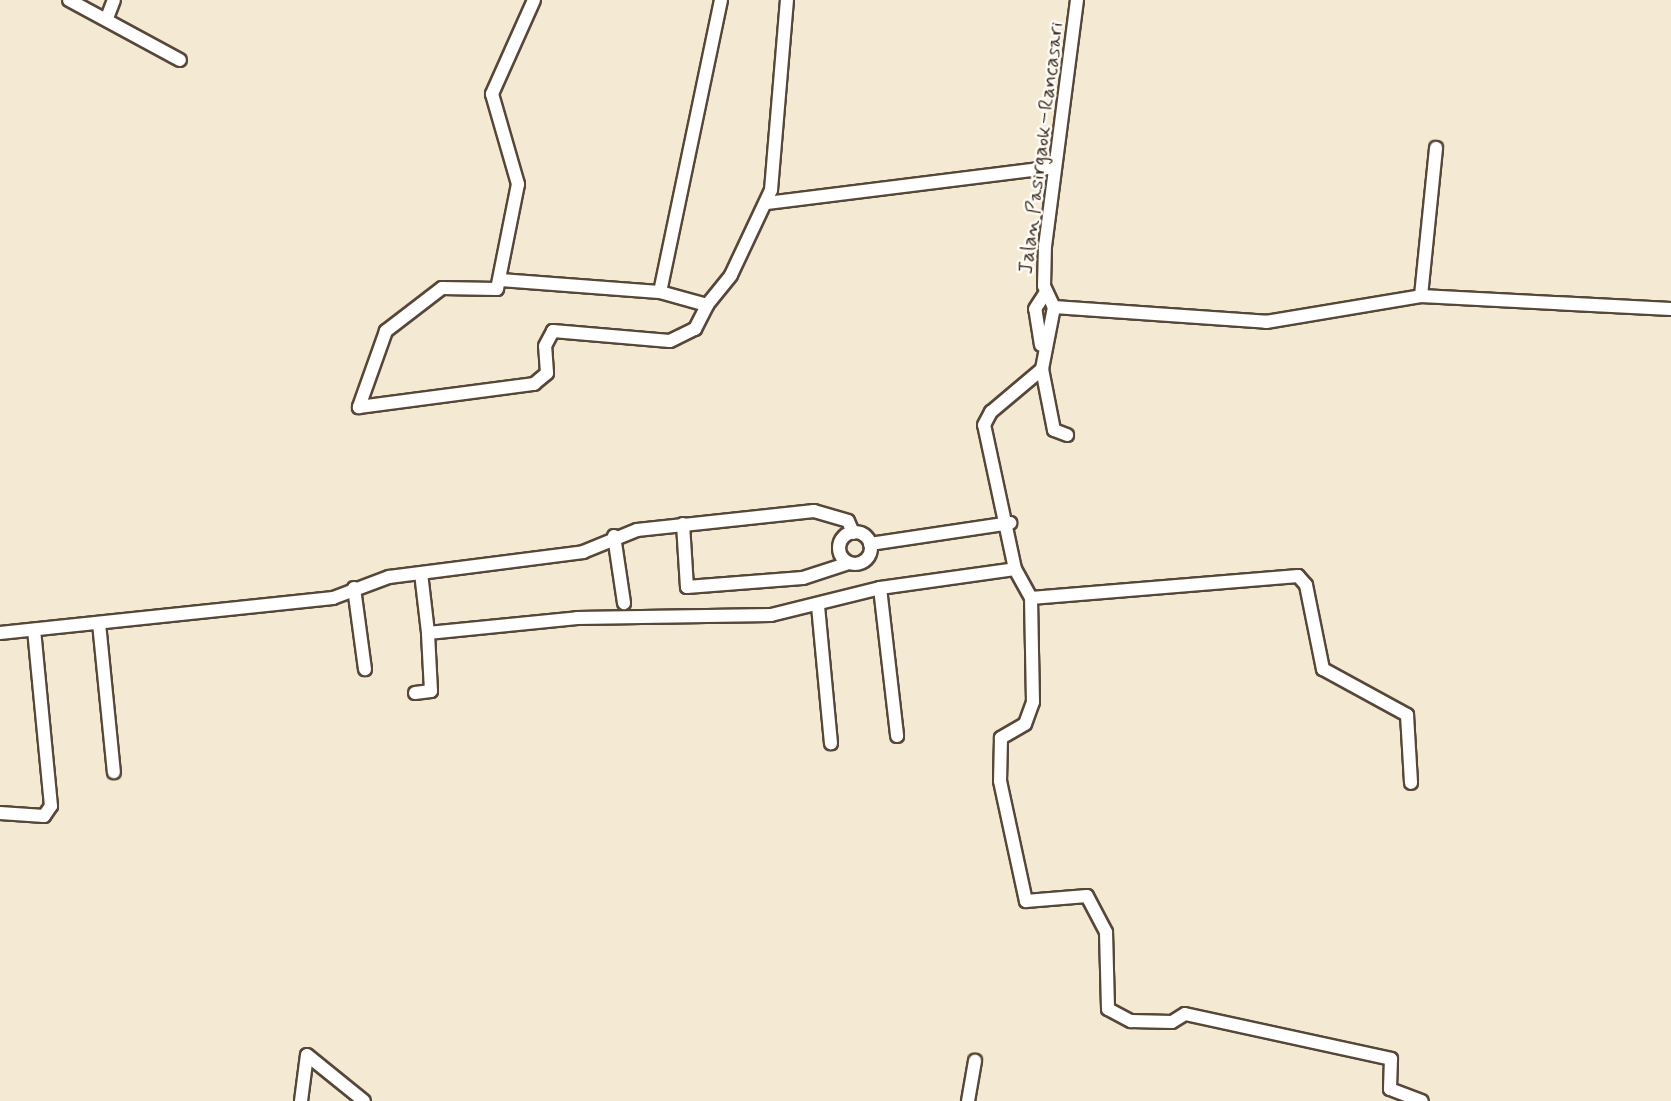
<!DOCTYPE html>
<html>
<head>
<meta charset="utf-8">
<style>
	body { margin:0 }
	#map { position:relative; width:1671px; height:1101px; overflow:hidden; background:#f4ead3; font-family:Mynerve,sans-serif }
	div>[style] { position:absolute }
	.roads { filter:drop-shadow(2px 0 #574739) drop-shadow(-2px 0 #574739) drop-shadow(0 2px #574739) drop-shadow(0 -2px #574739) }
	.minor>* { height:12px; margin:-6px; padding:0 6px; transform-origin:6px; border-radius:6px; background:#fff }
	.minor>.ring { margin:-6px; padding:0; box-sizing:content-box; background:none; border:12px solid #fff; border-radius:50% }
	span { translate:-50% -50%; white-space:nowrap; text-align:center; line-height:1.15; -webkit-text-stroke:5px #fdfcf7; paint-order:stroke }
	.street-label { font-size:21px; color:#3b2a1e }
</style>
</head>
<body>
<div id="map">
	<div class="roads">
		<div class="minor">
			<div style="left:69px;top:0;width:126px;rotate:28.4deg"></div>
			<div style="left:534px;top:0;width:103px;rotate:114.1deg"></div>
			<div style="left:492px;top:94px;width:94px;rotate:73.9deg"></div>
			<div style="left:518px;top:184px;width:107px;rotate:101.3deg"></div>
			<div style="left:497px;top:289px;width:55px;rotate:-179deg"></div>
			<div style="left:442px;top:288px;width:71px;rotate:142.5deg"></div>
			<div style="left:386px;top:331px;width:81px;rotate:109.6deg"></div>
			<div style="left:359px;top:407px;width:177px;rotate:-7.5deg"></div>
			<div style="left:534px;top:384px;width:17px;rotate:-40deg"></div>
			<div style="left:547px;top:373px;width:27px;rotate:-94deg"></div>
			<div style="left:545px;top:346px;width:17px;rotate:-62deg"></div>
			<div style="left:553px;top:331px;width:117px;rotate:4.9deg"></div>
			<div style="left:670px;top:341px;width:28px;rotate:-26deg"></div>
			<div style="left:695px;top:329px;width:27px;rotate:-63deg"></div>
			<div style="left:721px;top:0;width:298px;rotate:101.8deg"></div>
			<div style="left:660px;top:292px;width:49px;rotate:15.5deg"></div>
			<div style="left:707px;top:305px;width:38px;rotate:-51deg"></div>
			<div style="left:731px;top:275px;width:94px;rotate:-64.8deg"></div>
			<div style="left:771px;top:190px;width:191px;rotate:-85.2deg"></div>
			<div style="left:1077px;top:0;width:247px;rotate:97.4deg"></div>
			<div style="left:1045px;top:245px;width:41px;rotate:91.4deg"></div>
			<div style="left:1044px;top:286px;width:23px;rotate:65deg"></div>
			<div style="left:1054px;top:307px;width:213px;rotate:4deg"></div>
			<div style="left:1266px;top:322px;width:157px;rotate:-9.5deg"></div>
			<div style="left:1421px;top:296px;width:250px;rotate:3deg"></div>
			<div style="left:107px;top:18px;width:19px;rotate:-69deg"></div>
			<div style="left:767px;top:203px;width:289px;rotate:-7.1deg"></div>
			<div style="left:500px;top:280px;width:160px;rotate:4.3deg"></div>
			<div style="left:1421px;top:296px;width:149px;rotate:-84.2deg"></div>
			<div style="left:1041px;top:345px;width:36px;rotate:-99deg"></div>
			<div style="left:1035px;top:309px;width:20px;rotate:-57deg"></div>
			<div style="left:1042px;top:369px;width:62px;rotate:78.9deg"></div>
			<div style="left:1054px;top:430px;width:14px;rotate:21deg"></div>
			<div style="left:683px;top:524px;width:63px;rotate:86.4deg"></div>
			<div style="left:687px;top:587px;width:116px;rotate:-4.4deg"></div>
			<div style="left:803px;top:578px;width:48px;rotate:-18.1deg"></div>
			<div class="ring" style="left:839px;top:532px;width:20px;height:20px"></div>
			<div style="left:614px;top:536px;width:68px;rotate:81.5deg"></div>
			<div style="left:870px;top:544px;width:142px;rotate:-8.5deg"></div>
			<div style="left:1015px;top:569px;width:33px;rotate:61deg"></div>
			<div style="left:1031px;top:598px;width:268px;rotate:-4.7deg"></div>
			<div style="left:1298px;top:576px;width:12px;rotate:48deg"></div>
			<div style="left:1306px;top:585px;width:86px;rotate:78.6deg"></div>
			<div style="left:1323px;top:669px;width:96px;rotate:28.7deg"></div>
			<div style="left:1407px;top:715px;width:68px;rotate:86.6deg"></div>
			<div style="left:421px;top:573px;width:60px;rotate:83.3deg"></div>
			<div style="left:428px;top:633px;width:150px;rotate:-5.7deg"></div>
			<div style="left:577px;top:618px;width:194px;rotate:-0.9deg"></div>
			<div style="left:771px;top:615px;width:112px;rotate:-13.9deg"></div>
			<div style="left:880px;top:588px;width:136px;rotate:-8deg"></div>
			<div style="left:1015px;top:569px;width:147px;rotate:-102.1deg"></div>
			<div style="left:984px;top:425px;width:15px;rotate:-62deg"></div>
			<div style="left:991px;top:412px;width:67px;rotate:-40.1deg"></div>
			<div style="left:1042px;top:369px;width:63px;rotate:-79deg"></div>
			<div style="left:354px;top:588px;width:82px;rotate:82.3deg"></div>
			<div style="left:880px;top:588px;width:149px;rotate:83.4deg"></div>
			<div style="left:1031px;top:598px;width:104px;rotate:88.9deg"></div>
			<div style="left:1033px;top:702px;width:23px;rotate:110deg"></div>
			<div style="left:1025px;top:724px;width:28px;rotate:150deg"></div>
			<div style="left:1001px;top:738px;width:43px;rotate:91.3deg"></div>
			<div style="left:1000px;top:781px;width:123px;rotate:77.8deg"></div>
			<div style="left:1026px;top:901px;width:61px;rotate:-4.7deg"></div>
			<div style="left:1087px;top:896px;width:41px;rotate:62.2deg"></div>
			<div style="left:1106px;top:932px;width:77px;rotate:88.5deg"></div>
			<div style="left:1108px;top:1009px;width:26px;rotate:28deg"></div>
			<div style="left:1131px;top:1021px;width:41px;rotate:1.4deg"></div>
			<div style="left:1172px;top:1022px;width:15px;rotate:-32deg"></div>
			<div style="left:1185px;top:1014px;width:211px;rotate:12.3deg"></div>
			<div style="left:1391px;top:1059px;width:30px;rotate:92deg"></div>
			<div style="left:1390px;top:1089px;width:34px;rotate:21deg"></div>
			<div style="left:818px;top:606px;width:138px;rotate:84.6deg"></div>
			<div style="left:99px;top:623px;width:150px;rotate:84.3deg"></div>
			<div style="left:0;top:633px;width:335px;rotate:-6deg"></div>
			<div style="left:333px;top:598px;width:60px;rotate:-20.6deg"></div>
			<div style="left:389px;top:577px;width:196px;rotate:-7.3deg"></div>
			<div style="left:583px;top:552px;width:58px;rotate:-22.2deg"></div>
			<div style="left:637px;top:530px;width:178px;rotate:-6.1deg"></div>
			<div style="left:814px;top:511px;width:35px;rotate:16deg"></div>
			<div style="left:848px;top:521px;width:13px;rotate:67deg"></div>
			<div style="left:415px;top:693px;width:16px;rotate:-7deg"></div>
			<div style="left:431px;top:691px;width:58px;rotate:-93deg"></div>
			<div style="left:0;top:813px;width:44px;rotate:3.9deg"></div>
			<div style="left:44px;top:816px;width:12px;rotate:-55deg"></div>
			<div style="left:51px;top:806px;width:177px;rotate:-95.5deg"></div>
			<div style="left:301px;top:1101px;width:46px;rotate:-82.6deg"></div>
			<div style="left:307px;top:1055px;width:73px;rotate:38.9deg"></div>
			<div style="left:968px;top:1101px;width:41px;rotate:-80.1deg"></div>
		</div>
	</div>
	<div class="street-label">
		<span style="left:1041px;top:148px;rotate:-83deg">Jalan Pasirgaok–Rancasari</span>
	</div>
</div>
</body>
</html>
